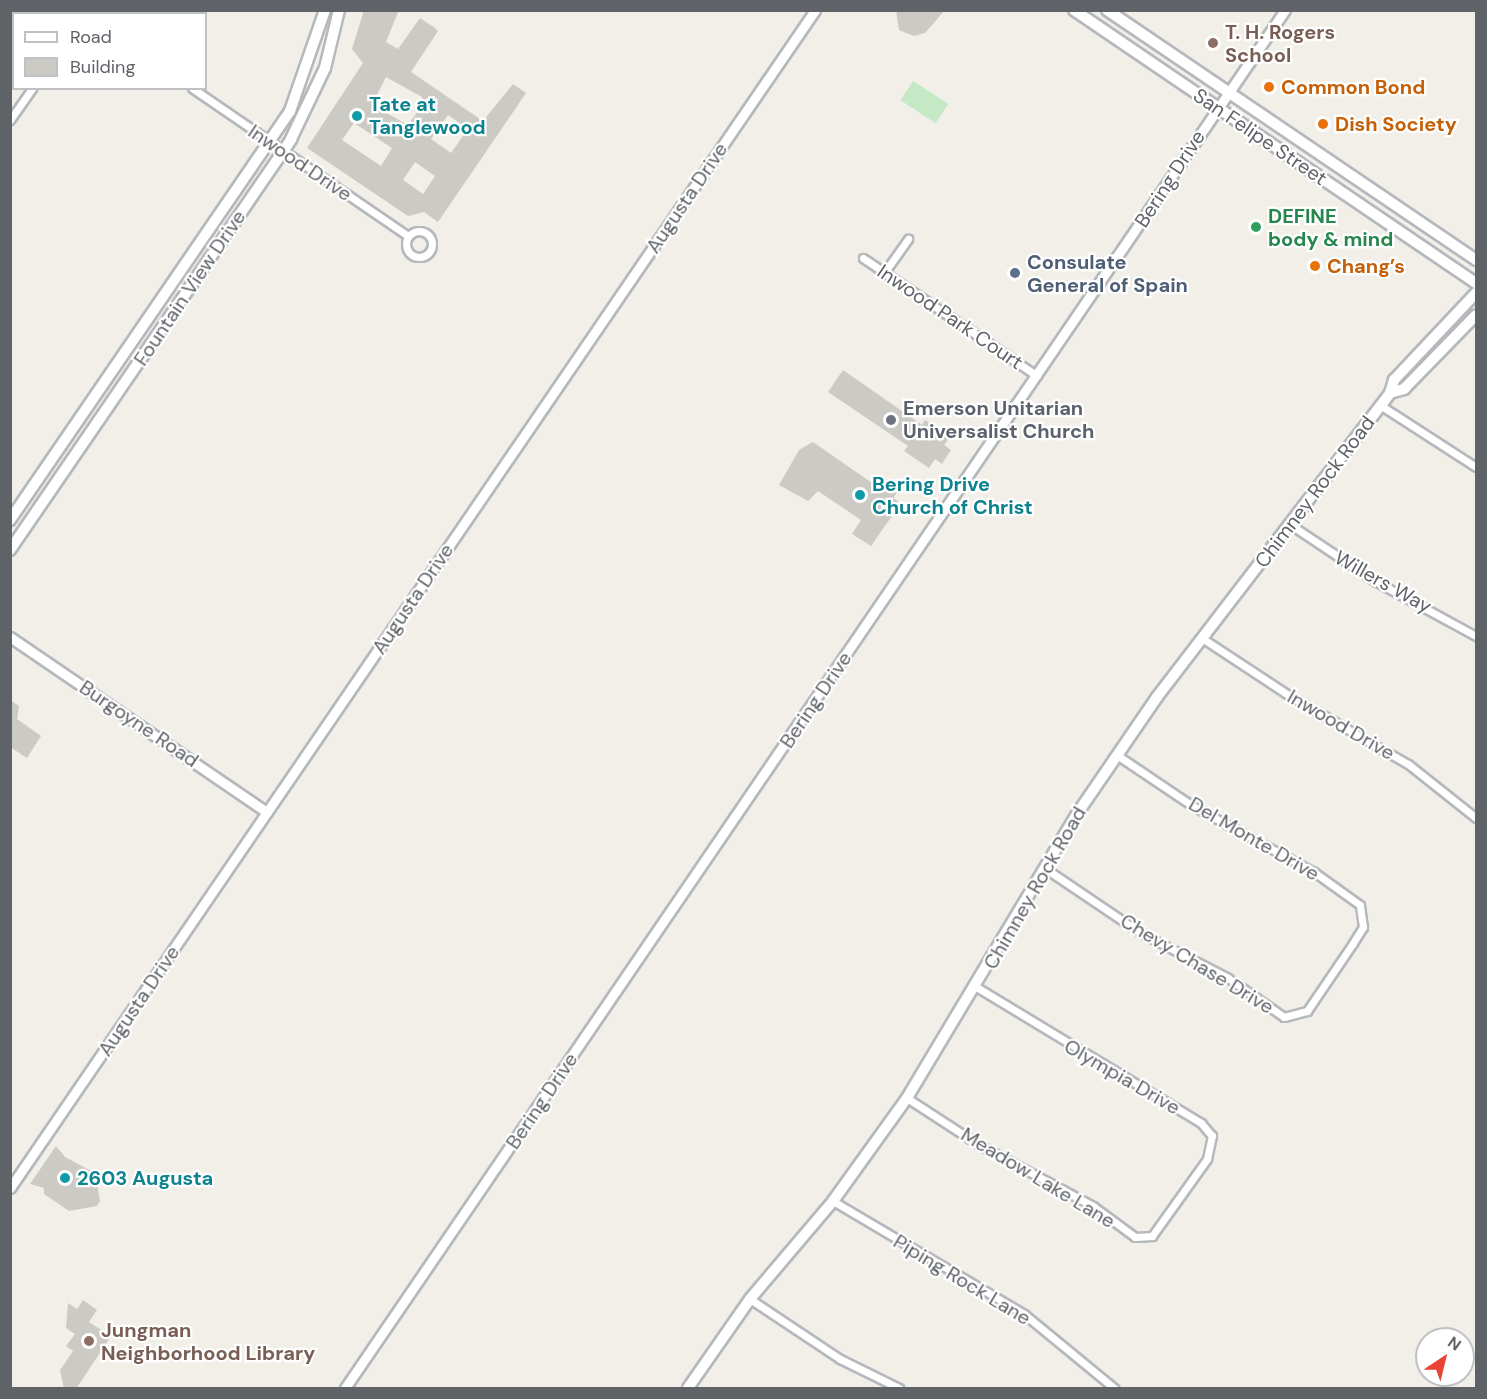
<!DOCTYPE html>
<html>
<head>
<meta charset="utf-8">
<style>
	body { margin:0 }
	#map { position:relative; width:1487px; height:1399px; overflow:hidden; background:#f1efe8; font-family:"DM Sans",sans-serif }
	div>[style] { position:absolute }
	.green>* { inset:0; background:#c5e8c5; transform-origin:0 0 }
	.building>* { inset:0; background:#cccac5 }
	.roads { filter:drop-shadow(2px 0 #b5b8bc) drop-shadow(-2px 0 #b5b8bc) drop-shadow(0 2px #b5b8bc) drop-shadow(0 -2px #b5b8bc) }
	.minor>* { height:7px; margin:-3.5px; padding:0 3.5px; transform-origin:3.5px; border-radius:3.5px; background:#fff }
	.minor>.ring { margin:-3.5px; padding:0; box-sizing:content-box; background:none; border:7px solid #fff; border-radius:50% }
	.tertiary>* { height:9px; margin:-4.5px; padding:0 4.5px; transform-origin:4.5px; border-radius:4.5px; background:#fff }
	.secondary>* { height:10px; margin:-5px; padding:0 5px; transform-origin:5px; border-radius:5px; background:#fff }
	.dots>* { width:16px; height:16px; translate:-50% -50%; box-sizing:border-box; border:3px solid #fff; border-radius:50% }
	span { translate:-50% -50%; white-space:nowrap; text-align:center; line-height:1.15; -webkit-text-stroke:4.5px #fff; paint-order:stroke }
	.education-label { font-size:20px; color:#785e54; font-weight:700 }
	.left { translate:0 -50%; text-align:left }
	.food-label { font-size:20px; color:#c56008; font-weight:700 }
	.culture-label { font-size:20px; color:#0d838f; font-weight:700 }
	.street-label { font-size:20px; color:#5f6368 }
	.leisure-label { font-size:20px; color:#27864d; font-weight:700 }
	.service-label { font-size:20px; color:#4e5e75; font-weight:700 }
	.worship-label { font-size:20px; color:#5b616d; font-weight:700 }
	.frame { position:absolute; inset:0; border:12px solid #5f6368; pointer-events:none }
	.legend { position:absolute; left:12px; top:12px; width:195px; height:78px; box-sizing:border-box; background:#fff; border:2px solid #bfc1c3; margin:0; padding:8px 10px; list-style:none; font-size:18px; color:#5f6368 }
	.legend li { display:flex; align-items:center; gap:12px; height:30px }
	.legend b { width:30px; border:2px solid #bfc1c3 }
	.north { position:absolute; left:1415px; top:1327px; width:60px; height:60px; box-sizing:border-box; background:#fff; border:2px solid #bfc1c3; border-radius:50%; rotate:35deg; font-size:16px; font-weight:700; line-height:24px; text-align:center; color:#5f6368 }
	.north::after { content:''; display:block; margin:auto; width:21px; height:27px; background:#ea4335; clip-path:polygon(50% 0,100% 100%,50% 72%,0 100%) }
</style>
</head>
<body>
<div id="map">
	<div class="green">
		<div style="left:913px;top:81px;width:42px;height:23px;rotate:33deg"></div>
	</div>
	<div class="building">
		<div style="clip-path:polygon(evenodd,364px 10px,399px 10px,386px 42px,398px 49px,420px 18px,435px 28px,438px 31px,411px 72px,483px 121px,513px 84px,526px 93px,438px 222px,424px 212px,408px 216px,307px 148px,363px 63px,352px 49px,364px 10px,386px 77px,422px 97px,423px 104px,408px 125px,372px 105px,386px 77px,364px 10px,448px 115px,468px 129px,451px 153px,431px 139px,448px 115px,364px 10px,354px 123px,392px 148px,381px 166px,342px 140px,354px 123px,364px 10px,415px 162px,435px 176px,423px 194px,403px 180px,415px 162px)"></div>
		<div style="clip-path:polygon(896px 10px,945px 10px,925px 33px,914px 36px,899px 30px)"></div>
		<div style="clip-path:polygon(843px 370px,922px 425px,925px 420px,950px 437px,944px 445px,951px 450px,942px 464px,935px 459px,929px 468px,904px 451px,908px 446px,828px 392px)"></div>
		<div style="clip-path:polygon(813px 442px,885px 492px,888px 487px,897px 493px,893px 498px,901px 503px,871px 546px,852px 534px,861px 520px,818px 491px,808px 501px,779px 485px,799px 450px)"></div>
		<div style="clip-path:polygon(10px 700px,19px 706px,17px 719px,41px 736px,27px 758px,10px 747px)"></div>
		<div style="clip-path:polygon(56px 1146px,65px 1157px,95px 1173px,100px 1201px,97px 1206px,69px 1211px,44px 1194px,44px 1188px,30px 1184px)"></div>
		<div style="clip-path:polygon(83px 1300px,97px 1310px,89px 1322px,111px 1336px,76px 1389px,64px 1389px,60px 1370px,73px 1351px,66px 1346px,75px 1334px,66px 1328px,68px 1303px,77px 1309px)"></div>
	</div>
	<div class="roads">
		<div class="minor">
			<div style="left:76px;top:10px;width:6px;rotate:45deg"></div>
			<div style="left:192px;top:88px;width:262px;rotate:34.4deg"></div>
			<div style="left:10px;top:120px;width:39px;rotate:-55deg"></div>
			<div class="ring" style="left:406px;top:231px;width:19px;height:19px"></div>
			<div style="left:863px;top:258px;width:210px;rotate:34.1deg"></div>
			<div style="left:884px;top:273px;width:42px;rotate:-54.8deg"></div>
			<div style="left:1380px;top:405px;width:114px;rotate:32.9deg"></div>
			<div style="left:1291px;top:525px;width:101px;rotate:33.7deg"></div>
			<div style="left:1375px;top:581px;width:115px;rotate:28.6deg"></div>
			<div style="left:1202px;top:638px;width:105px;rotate:33.4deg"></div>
			<div style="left:1290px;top:696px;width:136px;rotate:30deg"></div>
			<div style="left:1408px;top:764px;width:87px;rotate:38.5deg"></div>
			<div style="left:1046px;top:869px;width:115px;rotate:34deg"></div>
			<div style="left:1141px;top:933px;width:98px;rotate:27.3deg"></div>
			<div style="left:1228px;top:978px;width:68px;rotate:34.9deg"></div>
			<div style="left:1284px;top:1017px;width:24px;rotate:-15deg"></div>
			<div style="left:1307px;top:1011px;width:82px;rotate:-55.9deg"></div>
			<div style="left:1353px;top:943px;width:19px;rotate:-58deg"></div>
			<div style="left:1363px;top:927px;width:22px;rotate:-98deg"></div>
			<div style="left:1360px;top:905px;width:57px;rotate:-144.3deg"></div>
			<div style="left:1314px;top:872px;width:140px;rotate:-151.4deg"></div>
			<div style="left:1191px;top:805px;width:89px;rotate:-146deg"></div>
			<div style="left:907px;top:1098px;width:82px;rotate:33.1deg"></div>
			<div style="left:976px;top:1143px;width:133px;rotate:28.3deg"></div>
			<div style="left:1093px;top:1206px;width:52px;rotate:36.4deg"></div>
			<div style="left:1135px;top:1237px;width:17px;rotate:-3deg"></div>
			<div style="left:1152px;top:1236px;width:95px;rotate:-54.5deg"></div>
			<div style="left:1207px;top:1159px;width:24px;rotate:-78deg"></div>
			<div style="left:1212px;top:1136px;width:17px;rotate:-130deg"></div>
			<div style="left:1201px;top:1123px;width:261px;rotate:-148.8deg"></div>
			<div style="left:833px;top:1201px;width:222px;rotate:30.6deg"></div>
			<div style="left:1024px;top:1314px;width:117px;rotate:39.4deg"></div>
			<div style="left:750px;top:1299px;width:108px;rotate:33.7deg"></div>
			<div style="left:840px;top:1359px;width:66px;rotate:26.2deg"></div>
		</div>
		<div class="tertiary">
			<div style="left:10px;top:637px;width:311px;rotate:34.3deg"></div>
			<div style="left:10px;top:1188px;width:1427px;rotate:-55.65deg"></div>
			<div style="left:345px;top:1388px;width:1668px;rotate:-55.7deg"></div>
		</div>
		<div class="secondary">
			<div style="left:1074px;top:10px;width:486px;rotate:34.2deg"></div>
			<div style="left:1107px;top:10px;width:446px;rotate:34.1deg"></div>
			<div style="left:1390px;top:393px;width:15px;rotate:-16deg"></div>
			<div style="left:1404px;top:389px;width:103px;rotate:-45.8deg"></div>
			<div style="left:10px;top:520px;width:496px;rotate:-55.6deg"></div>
			<div style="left:290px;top:111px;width:107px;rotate:-70.9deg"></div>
			<div style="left:10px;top:550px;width:498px;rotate:-55.6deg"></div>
			<div style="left:291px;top:139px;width:79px;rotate:-64.4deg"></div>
			<div style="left:325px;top:68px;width:60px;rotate:-76.4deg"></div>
			<div style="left:688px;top:1388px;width:108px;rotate:-55.1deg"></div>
			<div style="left:750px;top:1299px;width:128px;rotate:-49.7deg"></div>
			<div style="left:833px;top:1201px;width:127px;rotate:-54.3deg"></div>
			<div style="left:907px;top:1098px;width:335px;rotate:-59.1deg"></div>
			<div style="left:1079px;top:811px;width:138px;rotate:-55.6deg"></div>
			<div style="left:1157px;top:697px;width:383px;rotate:-52.5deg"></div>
			<div style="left:1390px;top:393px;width:14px;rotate:-73deg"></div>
			<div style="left:1394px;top:380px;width:120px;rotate:-46.7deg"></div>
		</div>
	</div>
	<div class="dots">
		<div style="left:1213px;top:43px;background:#8d6e63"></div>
		<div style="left:1269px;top:87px;background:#e8710a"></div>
		<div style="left:357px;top:116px;background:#0f9aa8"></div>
		<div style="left:1323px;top:124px;background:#e8710a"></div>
		<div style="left:1256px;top:227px;background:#2e9e5b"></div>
		<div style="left:1315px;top:266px;background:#e8710a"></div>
		<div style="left:1015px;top:273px;background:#5c6f8a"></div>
		<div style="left:891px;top:420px;background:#6b7280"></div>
		<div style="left:860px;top:495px;background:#0f9aa8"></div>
		<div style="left:65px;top:1178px;background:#0f9aa8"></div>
		<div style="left:89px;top:1341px;background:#8d6e63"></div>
	</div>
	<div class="education-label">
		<span class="left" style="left:1225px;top:44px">T. H. Rogers<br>School</span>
		<span class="left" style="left:101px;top:1342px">Jungman<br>Neighborhood Library</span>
	</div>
	<div class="food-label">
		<span class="left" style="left:1281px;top:87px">Common Bond</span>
		<span class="left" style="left:1335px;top:124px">Dish Society</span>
		<span class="left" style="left:1327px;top:266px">Chang’s</span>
	</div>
	<div class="culture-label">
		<span class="left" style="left:369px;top:116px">Tate at<br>Tanglewood</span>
		<span class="left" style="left:872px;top:496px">Bering Drive<br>Church of Christ</span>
		<span class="left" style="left:77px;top:1178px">2603 Augusta</span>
	</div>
	<div class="street-label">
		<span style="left:1260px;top:137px;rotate:34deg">San Felipe Street</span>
		<span style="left:300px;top:163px;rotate:34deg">Inwood Drive</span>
		<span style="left:1170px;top:179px;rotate:-57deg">Bering Drive</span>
		<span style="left:687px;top:198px;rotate:-56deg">Augusta Drive</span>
		<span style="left:190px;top:288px;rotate:-56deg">Fountain View Drive</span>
		<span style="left:950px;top:317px;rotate:34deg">Inwood Park Court</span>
		<span style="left:1315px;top:492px;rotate:-53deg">Chimney Rock Road</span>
		<span style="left:1383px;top:582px;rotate:29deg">Willers Way</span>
		<span style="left:413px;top:599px;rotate:-56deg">Augusta Drive</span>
		<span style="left:816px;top:700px;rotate:-56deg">Bering Drive</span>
		<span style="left:139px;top:724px;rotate:34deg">Burgoyne Road</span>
		<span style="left:1341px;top:725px;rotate:30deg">Inwood Drive</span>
		<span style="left:1254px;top:839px;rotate:30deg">Del Monte Drive</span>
		<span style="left:1035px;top:888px;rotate:-60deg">Chimney Rock Road</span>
		<span style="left:1197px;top:964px;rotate:31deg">Chevy Chase Drive</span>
		<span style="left:139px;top:1001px;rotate:-56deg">Augusta Drive</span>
		<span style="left:1122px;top:1077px;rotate:30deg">Olympia Drive</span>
		<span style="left:542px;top:1101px;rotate:-56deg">Bering Drive</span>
		<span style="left:1038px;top:1178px;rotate:31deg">Meadow Lake Lane</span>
		<span style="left:962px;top:1280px;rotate:31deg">Piping Rock Lane</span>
	</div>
	<div class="leisure-label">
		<span class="left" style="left:1268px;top:228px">DEFINE<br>body &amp; mind</span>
	</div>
	<div class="service-label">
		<span class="left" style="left:1027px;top:274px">Consulate<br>General of Spain</span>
	</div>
	<div class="worship-label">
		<span class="left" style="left:903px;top:420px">Emerson Unitarian<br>Universalist Church</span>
	</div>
	<div class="frame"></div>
	<ul class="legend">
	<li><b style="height:8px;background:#fff"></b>Road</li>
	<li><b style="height:16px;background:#cccac5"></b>Building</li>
	</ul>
	<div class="north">N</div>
</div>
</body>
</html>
